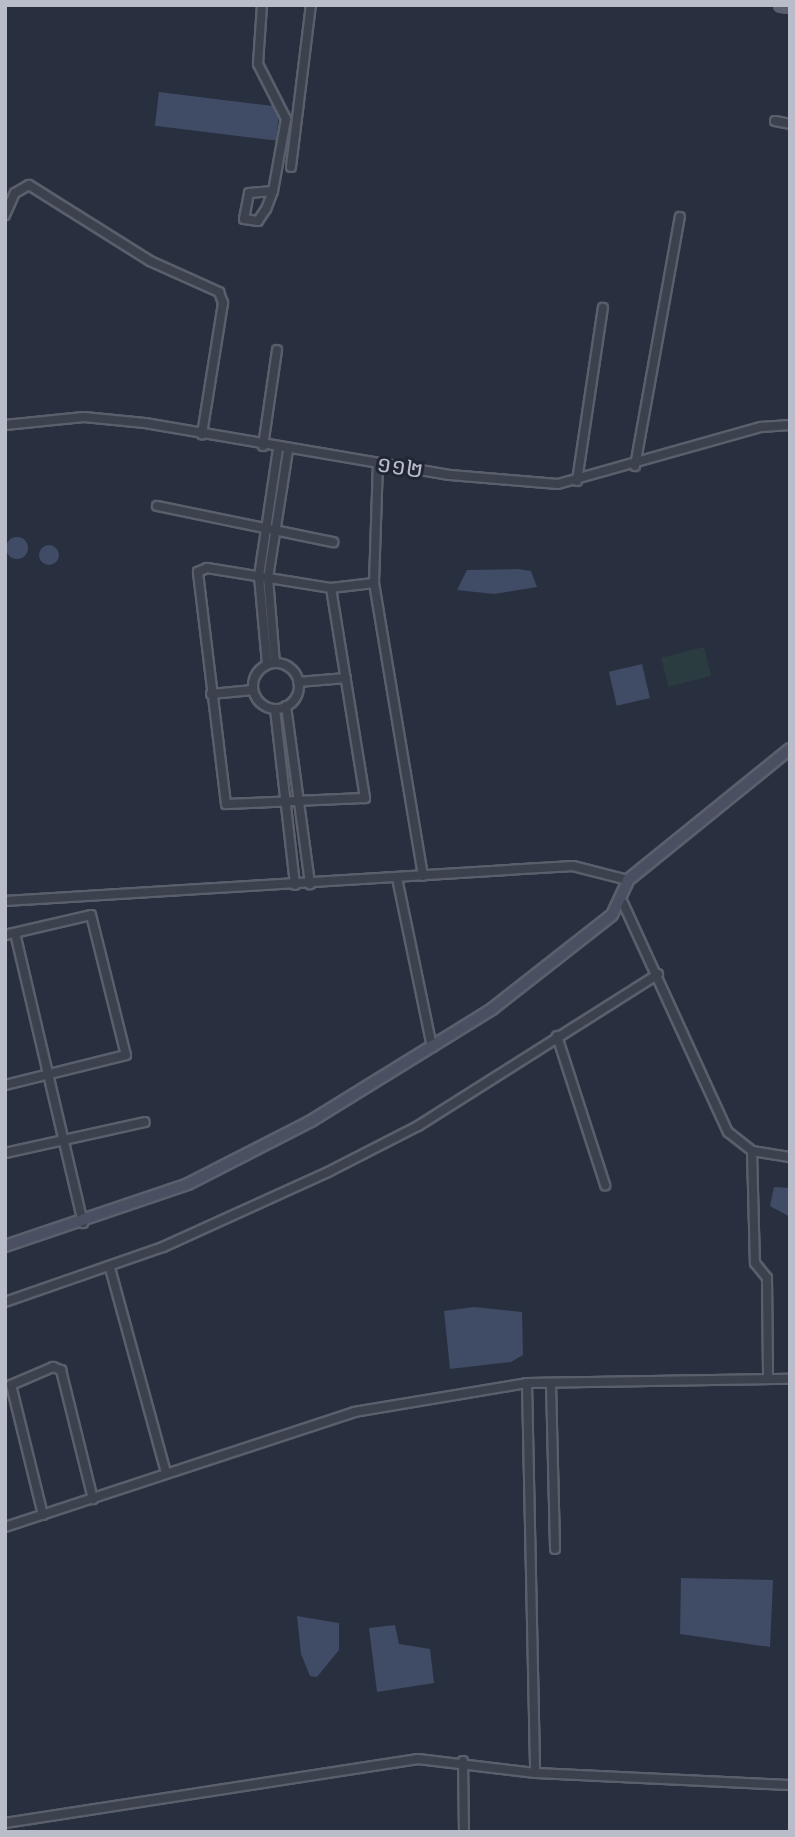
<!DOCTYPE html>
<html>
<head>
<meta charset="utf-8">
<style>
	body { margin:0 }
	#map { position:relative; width:795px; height:1837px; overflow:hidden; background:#282f3e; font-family:Poppins,"Noto Sans Khmer",sans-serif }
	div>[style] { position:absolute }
	.green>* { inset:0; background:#2b3c40; transform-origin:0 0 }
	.water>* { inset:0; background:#404b66; transform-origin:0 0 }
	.round { border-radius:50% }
	.roads { filter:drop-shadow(2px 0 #5a5f6c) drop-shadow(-2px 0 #5a5f6c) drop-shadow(0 2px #5a5f6c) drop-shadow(0 -2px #5a5f6c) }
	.street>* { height:8px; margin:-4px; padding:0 4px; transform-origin:4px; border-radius:4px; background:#3c414e }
	.street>.ring { margin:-4px; padding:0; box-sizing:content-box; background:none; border:8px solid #3c414e; border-radius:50% }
	.secondary>* { height:10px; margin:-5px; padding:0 5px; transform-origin:5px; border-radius:5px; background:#4a5061 }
	.primary>* { height:12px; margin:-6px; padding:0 6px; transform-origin:6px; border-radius:6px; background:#5a606e }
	span { translate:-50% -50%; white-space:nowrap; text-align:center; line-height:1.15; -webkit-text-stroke:6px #212634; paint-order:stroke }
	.street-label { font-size:23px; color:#b8bdc9 }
	.frame { position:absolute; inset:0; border:7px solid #b8bdc9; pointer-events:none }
</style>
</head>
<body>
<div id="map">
	<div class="green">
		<div style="left:704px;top:647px;width:30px;height:44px;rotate:76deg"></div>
	</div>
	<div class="water">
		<div style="left:159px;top:92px;width:122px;height:34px;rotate:7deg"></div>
		<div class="round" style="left:6px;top:537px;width:22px;height:22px"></div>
		<div class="round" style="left:39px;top:545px;width:20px;height:20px"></div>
		<div style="clip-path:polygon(518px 569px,531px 571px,537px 587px,494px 594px,457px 590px,467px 570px)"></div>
		<div style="left:642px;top:664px;width:35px;height:34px;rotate:77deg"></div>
		<div style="clip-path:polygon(774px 1187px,790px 1188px,790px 1217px,770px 1206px)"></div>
		<div style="clip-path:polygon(474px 1307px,522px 1312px,523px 1355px,511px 1362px,450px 1369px,444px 1311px)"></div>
		<div style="clip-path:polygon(681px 1578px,773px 1580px,770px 1647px,680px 1634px)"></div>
		<div style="clip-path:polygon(297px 1616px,339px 1623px,339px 1650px,317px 1677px,310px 1676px,301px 1654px)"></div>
		<div style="clip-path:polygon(395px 1625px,399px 1644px,430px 1649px,434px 1683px,377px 1692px,369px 1628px)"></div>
	</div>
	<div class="roads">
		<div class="street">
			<div style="left:262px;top:5px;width:59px;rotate:93.9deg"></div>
			<div style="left:258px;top:64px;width:62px;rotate:63deg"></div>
			<div style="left:286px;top:119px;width:73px;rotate:100.2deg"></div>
			<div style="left:273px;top:191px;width:19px;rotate:111deg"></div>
			<div style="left:266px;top:209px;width:14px;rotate:124deg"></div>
			<div style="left:258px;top:221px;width:14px;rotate:-172deg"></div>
			<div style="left:244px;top:219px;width:26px;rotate:-79deg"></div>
			<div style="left:249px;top:193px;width:24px;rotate:-5deg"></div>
			<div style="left:775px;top:121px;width:15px;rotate:11deg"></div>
			<div style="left:291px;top:167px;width:163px;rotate:-83deg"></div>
			<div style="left:5px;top:215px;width:24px;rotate:-66deg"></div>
			<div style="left:15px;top:193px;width:16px;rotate:-30deg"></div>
			<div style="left:29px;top:185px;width:143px;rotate:32.1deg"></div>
			<div style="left:150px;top:261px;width:76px;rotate:24.2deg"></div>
			<div style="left:219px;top:292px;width:12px;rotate:70deg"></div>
			<div style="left:223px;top:303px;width:133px;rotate:99.1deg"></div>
			<div style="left:5px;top:425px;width:79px;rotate:-5.8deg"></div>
			<div style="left:84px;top:417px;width:61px;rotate:5.6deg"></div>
			<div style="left:145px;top:423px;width:309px;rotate:9.7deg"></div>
			<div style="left:450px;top:475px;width:108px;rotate:4.8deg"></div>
			<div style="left:558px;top:484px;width:211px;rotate:-15.7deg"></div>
			<div style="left:761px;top:427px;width:29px;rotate:-4deg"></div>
			<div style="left:263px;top:446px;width:97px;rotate:-81.7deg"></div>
			<div style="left:635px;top:466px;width:253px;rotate:-79.8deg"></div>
			<div style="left:577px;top:481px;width:175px;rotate:-81.5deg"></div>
			<div style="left:157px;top:506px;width:180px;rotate:11.6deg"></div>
			<div style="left:374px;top:583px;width:120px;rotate:-88.1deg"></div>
			<div style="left:331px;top:588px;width:213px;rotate:80.8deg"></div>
			<div style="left:365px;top:798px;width:139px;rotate:177.5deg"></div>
			<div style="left:226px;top:804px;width:234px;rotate:-96.9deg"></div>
			<div style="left:198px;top:572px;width:10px;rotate:-24deg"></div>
			<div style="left:207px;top:568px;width:126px;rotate:9.2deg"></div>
			<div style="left:331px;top:588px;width:43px;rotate:-6.6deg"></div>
			<div style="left:374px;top:583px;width:297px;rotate:80.5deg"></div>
			<div style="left:275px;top:663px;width:85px;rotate:-94.7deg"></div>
			<div style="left:268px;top:578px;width:130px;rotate:-81.1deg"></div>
			<div class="ring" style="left:253px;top:663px;width:38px;height:38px"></div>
			<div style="left:267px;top:664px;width:88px;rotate:-95.2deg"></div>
			<div style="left:259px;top:576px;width:128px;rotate:-81.5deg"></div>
			<div style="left:298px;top:682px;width:48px;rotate:-4.8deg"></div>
			<div style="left:211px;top:694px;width:42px;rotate:-5.4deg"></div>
			<div style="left:286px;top:706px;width:180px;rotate:82.3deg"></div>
			<div style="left:275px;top:709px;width:177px;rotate:83.5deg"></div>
			<div style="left:397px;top:878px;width:173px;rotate:78.3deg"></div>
			<div style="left:5px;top:901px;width:569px;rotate:-3.53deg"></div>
			<div style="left:573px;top:866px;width:57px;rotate:14.3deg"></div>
			<div style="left:623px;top:903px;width:252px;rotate:65.4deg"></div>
			<div style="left:728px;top:1132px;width:31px;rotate:38deg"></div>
			<div style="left:752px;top:1151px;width:38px;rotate:9deg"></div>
			<div style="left:15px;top:933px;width:298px;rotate:76.8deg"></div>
			<div style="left:5px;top:935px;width:88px;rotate:-13.1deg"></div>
			<div style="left:91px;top:915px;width:144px;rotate:76deg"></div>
			<div style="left:126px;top:1055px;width:125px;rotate:166.1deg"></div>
			<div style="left:557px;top:1036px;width:157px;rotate:72.1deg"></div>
			<div style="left:752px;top:1151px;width:112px;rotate:88.5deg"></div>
			<div style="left:755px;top:1263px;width:19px;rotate:51deg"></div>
			<div style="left:767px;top:1278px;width:100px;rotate:89.4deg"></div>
			<div style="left:5px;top:1153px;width:143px;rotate:-12.5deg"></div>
			<div style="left:110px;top:1268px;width:213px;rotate:74.7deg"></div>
			<div style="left:5px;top:1302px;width:167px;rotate:-19.2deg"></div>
			<div style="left:163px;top:1247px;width:181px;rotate:-24.4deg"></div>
			<div style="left:328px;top:1172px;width:101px;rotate:-27.1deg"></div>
			<div style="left:418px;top:1126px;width:284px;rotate:-32.3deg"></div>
			<div style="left:527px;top:1383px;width:390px;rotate:88.8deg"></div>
			<div style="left:551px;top:1383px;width:166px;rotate:88.6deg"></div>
			<div style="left:43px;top:1515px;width:134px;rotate:-103.8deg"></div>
			<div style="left:11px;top:1385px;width:46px;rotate:-23.2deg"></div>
			<div style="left:53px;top:1367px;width:9px;rotate:21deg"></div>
			<div style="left:61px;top:1370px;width:133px;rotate:76.1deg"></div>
			<div style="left:5px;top:1527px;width:367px;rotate:-18.2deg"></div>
			<div style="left:354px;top:1412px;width:175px;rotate:-9.5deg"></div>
			<div style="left:527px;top:1383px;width:263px;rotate:-0.9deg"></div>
			<div style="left:463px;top:1761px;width:71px;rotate:89.2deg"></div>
			<div style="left:5px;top:1823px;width:418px;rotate:-8.8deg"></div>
			<div style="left:418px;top:1759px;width:118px;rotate:6.8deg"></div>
			<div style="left:535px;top:1773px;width:255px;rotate:2.7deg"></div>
		</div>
		<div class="secondary">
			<div style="left:5px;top:1246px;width:193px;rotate:-18.7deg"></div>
			<div style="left:188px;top:1184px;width:138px;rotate:-27.1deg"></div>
			<div style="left:311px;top:1121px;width:213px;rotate:-31.7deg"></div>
			<div style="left:492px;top:1009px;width:152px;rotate:-38.1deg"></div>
			<div style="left:612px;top:915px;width:38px;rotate:-65deg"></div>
			<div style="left:628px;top:880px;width:208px;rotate:-39deg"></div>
		</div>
		<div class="primary">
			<div style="left:781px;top:5px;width:9px;rotate:6deg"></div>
		</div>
	</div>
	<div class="street-label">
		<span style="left:400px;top:467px;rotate:9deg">១១២</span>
	</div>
	<div class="frame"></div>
</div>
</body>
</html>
